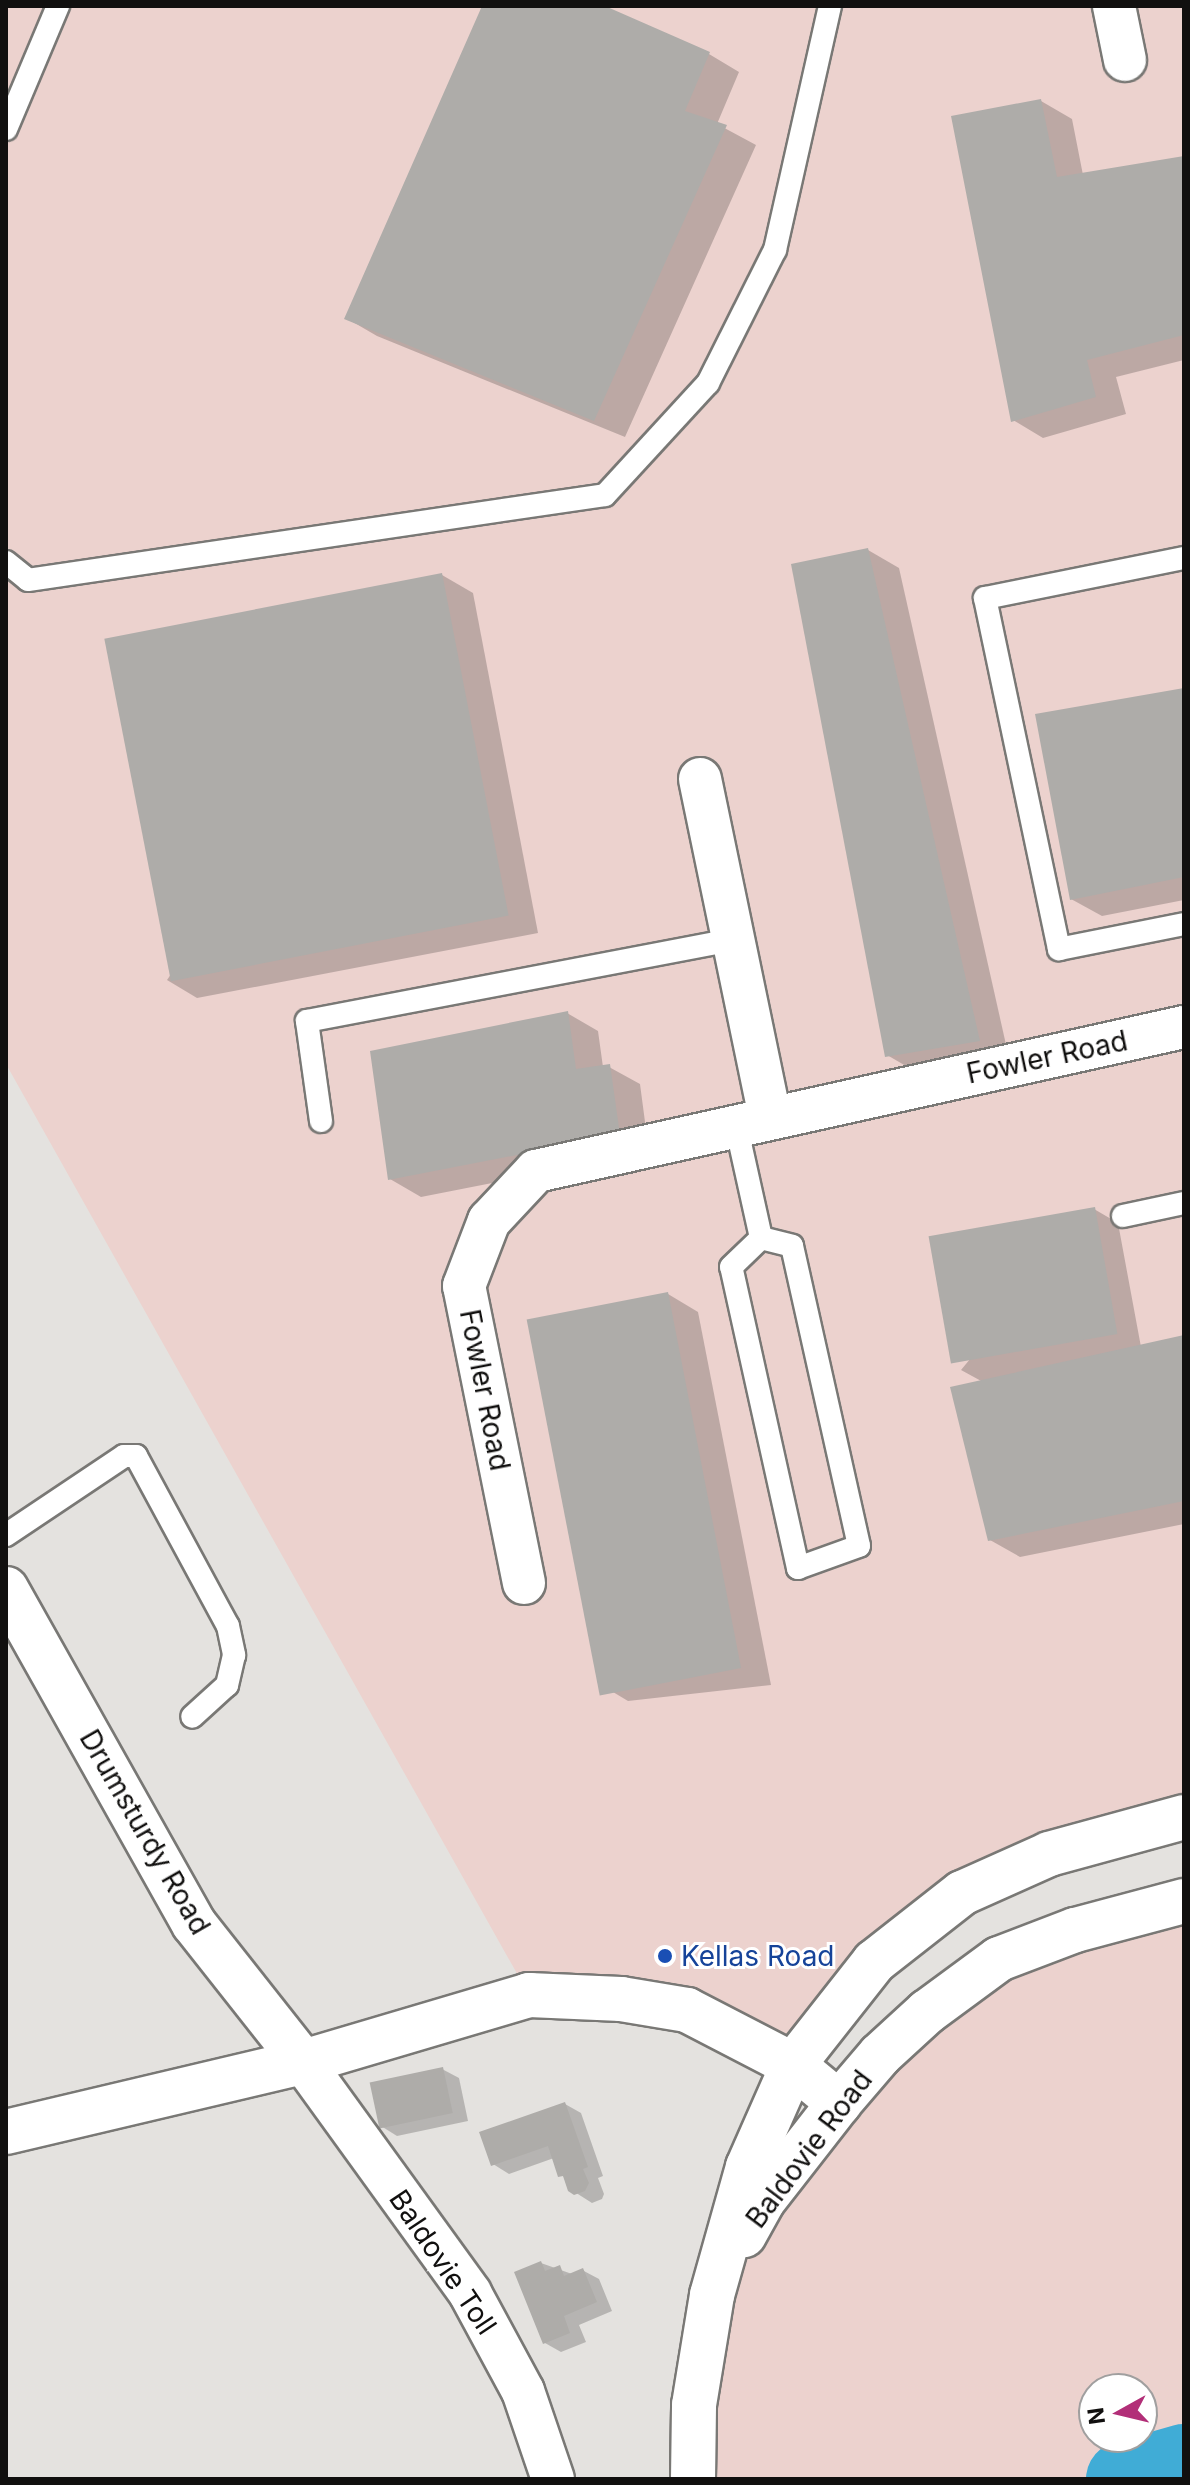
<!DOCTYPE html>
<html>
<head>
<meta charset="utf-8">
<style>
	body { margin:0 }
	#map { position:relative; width:1190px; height:2485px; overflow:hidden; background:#e4e2df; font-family:Inter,sans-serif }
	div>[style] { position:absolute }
	.industrial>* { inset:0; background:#ecd2ce }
	.shadow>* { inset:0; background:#0003 }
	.river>* { height:76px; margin:-38px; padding:0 38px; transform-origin:38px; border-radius:38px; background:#40acd6 }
	.building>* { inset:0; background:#aeaca9; transform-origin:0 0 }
	.roads { filter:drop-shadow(2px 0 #797875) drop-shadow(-2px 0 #797875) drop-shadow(0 2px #797875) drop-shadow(0 -2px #797875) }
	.service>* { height:22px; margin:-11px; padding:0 11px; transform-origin:11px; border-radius:11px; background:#fff }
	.minor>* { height:42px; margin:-21px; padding:0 21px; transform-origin:21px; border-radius:21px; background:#fff }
	.secondary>* { height:44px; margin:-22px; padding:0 22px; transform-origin:22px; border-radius:22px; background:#fff }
	.dots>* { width:22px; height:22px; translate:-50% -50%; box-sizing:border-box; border:4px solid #fff; border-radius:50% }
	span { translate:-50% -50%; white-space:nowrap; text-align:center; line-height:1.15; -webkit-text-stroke:6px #fff; paint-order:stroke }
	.street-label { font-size:28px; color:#11100f }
	.transit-label { font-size:28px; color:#164399 }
	.left { translate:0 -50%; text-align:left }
	.frame { position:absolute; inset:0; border:8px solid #11100f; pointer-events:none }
	.north { position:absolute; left:1078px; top:2373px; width:80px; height:80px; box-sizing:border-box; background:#fff; border:2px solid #a09f9f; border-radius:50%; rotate:262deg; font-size:22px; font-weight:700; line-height:32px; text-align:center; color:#11100f }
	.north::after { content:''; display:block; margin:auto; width:28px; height:36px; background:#b22f78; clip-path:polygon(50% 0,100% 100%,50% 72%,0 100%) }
</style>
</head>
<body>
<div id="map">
	<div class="industrial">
		<div style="clip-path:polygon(6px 6px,1184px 6px,1184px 1817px,962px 1893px,793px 2065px,687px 2010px,529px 1995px,6px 1064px)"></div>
		<div style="clip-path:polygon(evenodd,1184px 1901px,1184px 2479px,693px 2479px,712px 2295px,927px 2012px,1184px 1901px,1094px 2389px,1142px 2389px,1142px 2437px,1094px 2437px,1094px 2389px)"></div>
	</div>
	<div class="shadow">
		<div style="clip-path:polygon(484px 6px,600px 6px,709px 54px,739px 72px,717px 124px,756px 145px,625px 437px,377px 336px,346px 318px)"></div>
		<div style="clip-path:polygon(1041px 101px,1072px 119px,1083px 175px,1184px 158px,1184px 360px,1116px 377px,1126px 414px,1043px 438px,1013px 420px)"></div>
		<div style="clip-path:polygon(868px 550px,899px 568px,1009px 1058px,918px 1073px,887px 1055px)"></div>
		<div style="clip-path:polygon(442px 575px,473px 593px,538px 933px,197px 998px,167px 980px)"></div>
		<div style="clip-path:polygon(1184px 690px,1184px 900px,1102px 916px,1071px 899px)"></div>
		<div style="clip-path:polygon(567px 1013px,598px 1031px,603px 1067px,609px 1067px,640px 1084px,649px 1152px,421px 1197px,390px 1179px)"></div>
		<div style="clip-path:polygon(1094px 1209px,1118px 1223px,1141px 1347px,1184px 1337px,1184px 1524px,1020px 1557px,990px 1540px,983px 1382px,961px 1370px)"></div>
		<div style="clip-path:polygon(668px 1294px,698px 1312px,771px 1685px,628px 1701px,598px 1683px)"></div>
		<div style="clip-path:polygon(442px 2069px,459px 2078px,468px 2121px,397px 2136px,381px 2126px)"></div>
		<div style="clip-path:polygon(565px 2104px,581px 2113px,603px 2176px,598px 2178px,604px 2194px,602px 2199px,592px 2203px,570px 2189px,554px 2158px,509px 2174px,493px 2164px)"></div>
		<div style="clip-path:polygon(541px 2263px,572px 2274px,582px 2270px,599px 2279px,612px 2311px,579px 2325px,586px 2342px,561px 2352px,545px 2343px)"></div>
	</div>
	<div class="river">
		<div style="left:1124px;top:2479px;width:62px;rotate:-15.8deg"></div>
	</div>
	<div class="building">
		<div style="clip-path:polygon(482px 6px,605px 6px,710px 52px,685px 111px,727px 125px,594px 421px,344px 319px)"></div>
		<div style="clip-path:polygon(1041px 99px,1057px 177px,1184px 156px,1184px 335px,1087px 360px,1096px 397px,1011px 422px,951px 116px)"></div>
		<div style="clip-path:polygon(868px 548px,980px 1041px,885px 1057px,791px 564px)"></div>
		<div style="left:442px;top:573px;width:349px;height:344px;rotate:79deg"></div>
		<div style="clip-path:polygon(1184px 688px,1184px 877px,1070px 900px,1035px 714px)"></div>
		<div style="clip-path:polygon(568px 1011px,576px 1069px,610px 1064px,620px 1135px,388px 1180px,370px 1051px)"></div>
		<div style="left:1095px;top:1207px;width:129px;height:169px;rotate:80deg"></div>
		<div style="left:668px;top:1292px;width:383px;height:144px;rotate:79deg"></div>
		<div style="clip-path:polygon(1184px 1335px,1184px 1501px,988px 1541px,950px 1387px)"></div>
		<div style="left:443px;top:2067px;width:47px;height:75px;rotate:78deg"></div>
		<div style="clip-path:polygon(565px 2102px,588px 2167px,583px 2169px,589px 2183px,585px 2191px,574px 2195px,568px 2191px,563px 2176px,558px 2177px,548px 2146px,491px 2166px,479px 2132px)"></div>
		<div style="clip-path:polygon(541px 2261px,545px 2271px,560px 2265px,564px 2276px,583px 2268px,597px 2302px,564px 2316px,570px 2333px,543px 2344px,514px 2272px)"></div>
	</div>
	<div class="roads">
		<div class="service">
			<div style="left:6px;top:129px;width:134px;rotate:-67.1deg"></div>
			<div style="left:1184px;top:558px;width:203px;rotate:168.6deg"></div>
			<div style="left:985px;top:598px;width:359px;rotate:78.1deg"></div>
			<div style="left:1059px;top:949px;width:127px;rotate:-11.3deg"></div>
			<div style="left:6px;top:562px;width:28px;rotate:39deg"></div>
			<div style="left:28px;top:580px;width:583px;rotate:-8.38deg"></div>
			<div style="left:605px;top:495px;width:152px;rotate:-47.4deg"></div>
			<div style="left:708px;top:383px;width:149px;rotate:-63.3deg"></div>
			<div style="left:775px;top:250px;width:250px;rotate:-77.3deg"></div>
			<div style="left:321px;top:1121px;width:101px;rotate:-98deg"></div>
			<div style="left:307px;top:1021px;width:434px;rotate:-10.8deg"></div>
			<div style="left:736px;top:1125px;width:116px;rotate:77.5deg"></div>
			<div style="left:761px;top:1238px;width:32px;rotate:14deg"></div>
			<div style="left:792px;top:1246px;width:307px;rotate:77.4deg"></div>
			<div style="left:859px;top:1546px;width:65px;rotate:160.2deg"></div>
			<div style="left:798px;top:1568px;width:308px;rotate:-102.5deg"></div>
			<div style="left:731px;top:1267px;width:42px;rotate:-44deg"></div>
			<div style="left:1123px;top:1216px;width:62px;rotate:-12deg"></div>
			<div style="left:6px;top:1535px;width:142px;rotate:-33.8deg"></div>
			<div style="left:124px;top:1456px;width:12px"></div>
			<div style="left:136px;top:1456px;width:193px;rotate:61.6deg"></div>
			<div style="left:228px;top:1626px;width:30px;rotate:78deg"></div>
			<div style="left:234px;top:1655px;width:31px;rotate:103deg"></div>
			<div style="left:227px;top:1685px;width:47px;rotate:137.6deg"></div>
		</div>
		<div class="minor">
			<div style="left:1114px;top:6px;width:55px;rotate:78.5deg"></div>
			<div style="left:700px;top:779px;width:346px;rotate:78.3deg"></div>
			<div style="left:524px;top:1583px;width:303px;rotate:-101.4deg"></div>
			<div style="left:464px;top:1286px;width:70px;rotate:-69deg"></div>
			<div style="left:489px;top:1221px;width:69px;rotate:-46.8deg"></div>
			<div style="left:536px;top:1171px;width:664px;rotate:-12.53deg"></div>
			<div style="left:303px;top:2062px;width:285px;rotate:54.1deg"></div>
			<div style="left:470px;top:2293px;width:111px;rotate:61.6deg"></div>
			<div style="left:523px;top:2391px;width:93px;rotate:71.2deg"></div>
		</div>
		<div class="secondary">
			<div style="left:6px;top:1589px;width:384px;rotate:60.7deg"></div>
			<div style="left:194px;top:1924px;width:176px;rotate:51.7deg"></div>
			<div style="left:6px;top:2132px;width:305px;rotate:-13.3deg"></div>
			<div style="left:303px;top:2062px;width:236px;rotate:-16.5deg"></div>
			<div style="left:529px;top:1995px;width:92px;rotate:2.5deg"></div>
			<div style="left:621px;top:1999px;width:67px;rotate:9.5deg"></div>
			<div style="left:687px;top:2010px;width:119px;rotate:27.4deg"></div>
			<div style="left:793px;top:2065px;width:60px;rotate:39.6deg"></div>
			<div style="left:744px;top:2235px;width:38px;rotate:-61deg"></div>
			<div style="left:762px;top:2202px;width:125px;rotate:-52.1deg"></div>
			<div style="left:839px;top:2103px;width:63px;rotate:-49.5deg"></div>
			<div style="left:880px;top:2055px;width:64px;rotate:-42.5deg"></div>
			<div style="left:927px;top:2012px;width:89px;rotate:-36.4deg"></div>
			<div style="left:999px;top:1959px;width:81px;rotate:-20.9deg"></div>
			<div style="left:1075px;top:1930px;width:113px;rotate:-14.9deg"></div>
			<div style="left:693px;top:2479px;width:74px;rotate:-89.2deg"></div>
			<div style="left:694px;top:2405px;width:111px;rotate:-80.7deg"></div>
			<div style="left:712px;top:2295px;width:133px;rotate:-74.3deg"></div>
			<div style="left:748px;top:2167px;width:111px;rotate:-66.2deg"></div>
			<div style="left:793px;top:2065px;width:131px;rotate:-51.8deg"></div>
			<div style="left:874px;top:1962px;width:112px;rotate:-38.1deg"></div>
			<div style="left:962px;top:1893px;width:95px;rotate:-24.1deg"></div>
			<div style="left:1049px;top:1854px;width:140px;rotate:-15.3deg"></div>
		</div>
	</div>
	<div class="dots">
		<div style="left:665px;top:1956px;background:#1a4fb4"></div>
	</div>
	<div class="street-label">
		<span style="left:1047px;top:1057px;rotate:-12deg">Fowler Road</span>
		<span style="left:485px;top:1390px;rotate:79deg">Fowler Road</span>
		<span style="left:145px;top:1832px;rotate:60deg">Drumsturdy Road</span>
		<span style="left:809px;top:2149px;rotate:-53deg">Baldovie Road</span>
		<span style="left:443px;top:2262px;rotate:56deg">Baldovie Toll</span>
	</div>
	<div class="transit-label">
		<span class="left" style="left:681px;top:1956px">Kellas Road</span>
	</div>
	<div class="frame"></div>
	<div class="north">N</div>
</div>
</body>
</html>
